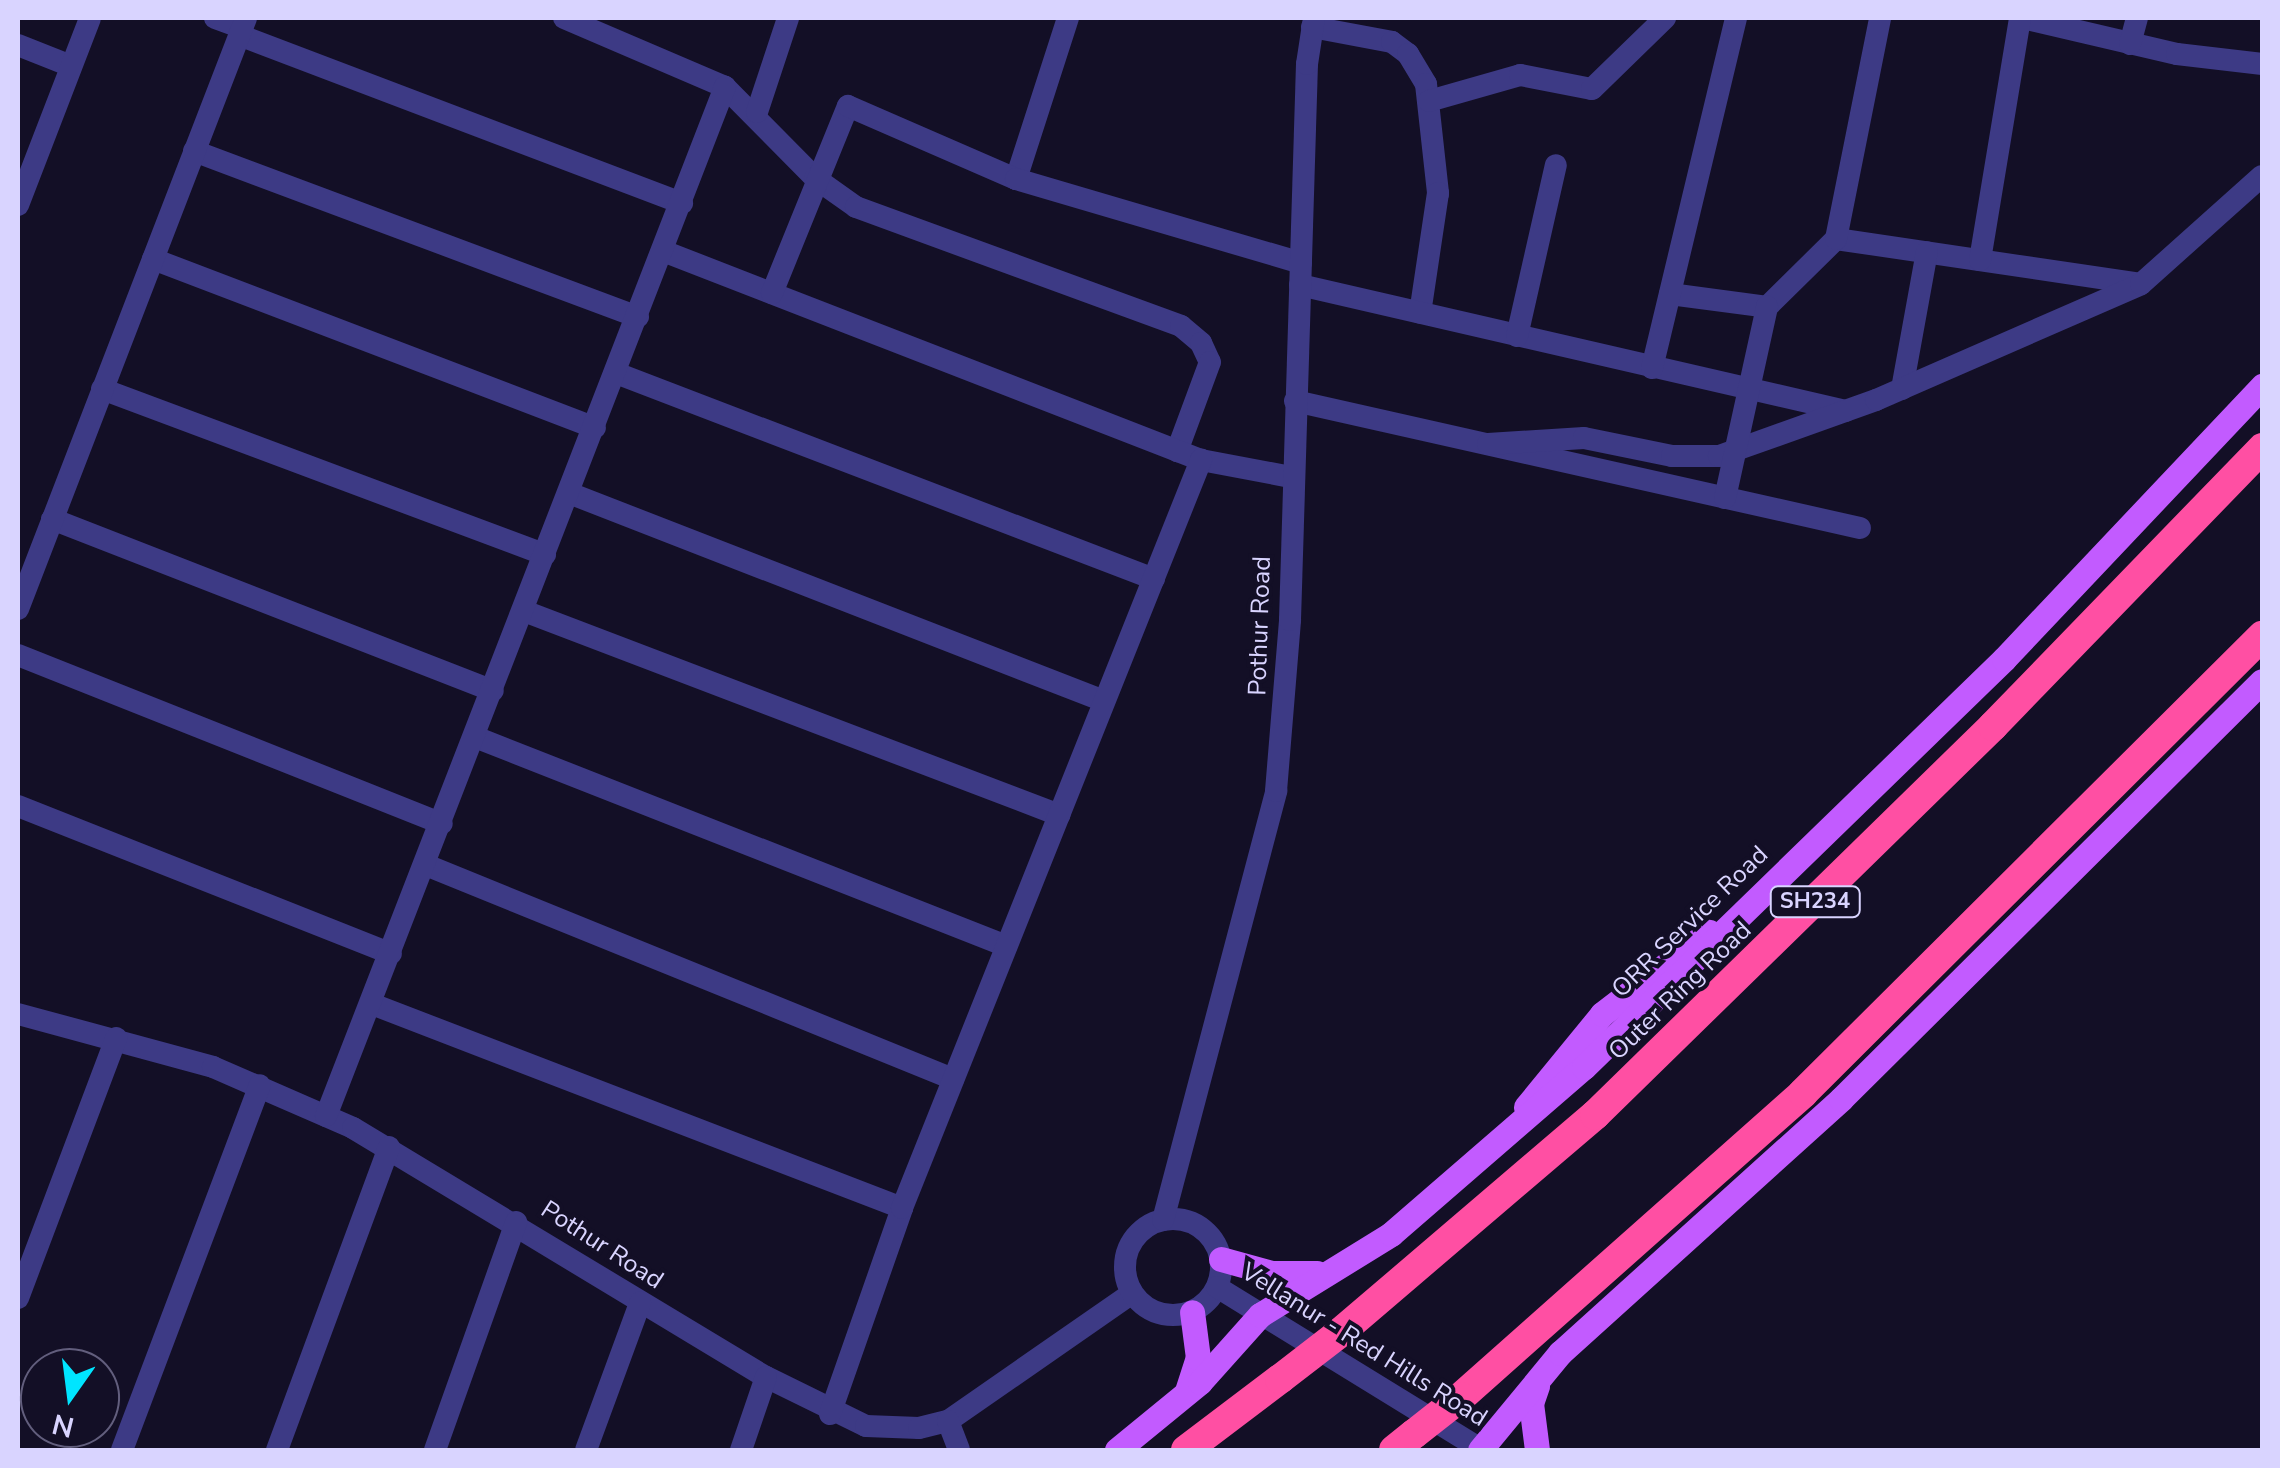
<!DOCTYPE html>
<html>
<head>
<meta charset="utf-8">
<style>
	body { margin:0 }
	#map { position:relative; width:2280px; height:1468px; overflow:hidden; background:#130f26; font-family:"Nunito Sans",sans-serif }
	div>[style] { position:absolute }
	.minor>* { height:22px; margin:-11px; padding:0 11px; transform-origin:11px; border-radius:11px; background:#3d3a85 }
	.minor>.ring { margin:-11px; padding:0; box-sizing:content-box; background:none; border:22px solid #3d3a85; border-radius:50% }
	.major>* { height:25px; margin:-12.5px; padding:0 12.5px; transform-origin:12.5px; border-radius:12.5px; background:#c25bff }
	.highway>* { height:30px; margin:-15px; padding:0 15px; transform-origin:15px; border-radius:15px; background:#ff4fa3 }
	.highway-bridge>* { height:30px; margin:-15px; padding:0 15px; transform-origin:15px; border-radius:15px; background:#ff4fa3 }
	span { translate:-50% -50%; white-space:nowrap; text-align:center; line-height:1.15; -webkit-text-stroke:8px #130f26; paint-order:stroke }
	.shield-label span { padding:2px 8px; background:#130f26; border:2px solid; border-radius:8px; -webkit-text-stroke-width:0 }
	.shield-label { font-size:22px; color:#d9d4ff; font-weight:700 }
	.street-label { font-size:25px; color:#d9d4ff }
	.frame { position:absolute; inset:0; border:20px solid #d9d4ff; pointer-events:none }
	.north { position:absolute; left:20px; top:1348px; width:100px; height:100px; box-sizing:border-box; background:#130f26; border:2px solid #625e7d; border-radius:50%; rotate:194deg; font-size:28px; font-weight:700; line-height:40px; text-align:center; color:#d9d4ff }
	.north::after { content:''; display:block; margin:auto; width:35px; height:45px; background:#00e5ff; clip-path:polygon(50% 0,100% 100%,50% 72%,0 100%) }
</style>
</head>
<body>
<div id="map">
	<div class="minor">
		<div style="left:215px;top:18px;width:29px;rotate:20deg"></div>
		<div style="left:564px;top:18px;width:175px;rotate:23.2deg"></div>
		<div style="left:725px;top:87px;width:128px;rotate:45.3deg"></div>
		<div style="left:815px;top:178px;width:50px;rotate:35.3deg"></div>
		<div style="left:856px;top:207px;width:346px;rotate:20.1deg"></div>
		<div style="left:1181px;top:326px;width:26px;rotate:40deg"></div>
		<div style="left:1201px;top:343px;width:21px;rotate:65deg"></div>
		<div style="left:1210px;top:362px;width:95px;rotate:110.3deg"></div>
		<div style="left:2023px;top:18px;width:158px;rotate:13.2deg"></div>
		<div style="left:2177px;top:54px;width:86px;rotate:6.7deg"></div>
		<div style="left:1312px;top:27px;width:81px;rotate:10.6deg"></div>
		<div style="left:1392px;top:42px;width:20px;rotate:37deg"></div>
		<div style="left:1408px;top:54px;width:35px;rotate:59deg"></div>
		<div style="left:1426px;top:84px;width:110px;rotate:83.7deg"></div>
		<div style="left:1438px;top:193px;width:121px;rotate:98.5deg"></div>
		<div style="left:239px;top:35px;width:474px;rotate:20.8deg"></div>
		<div style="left:2130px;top:44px;width:27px;rotate:-75deg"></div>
		<div style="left:18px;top:45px;width:57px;rotate:21.6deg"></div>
		<div style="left:1429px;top:101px;width:95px;rotate:-15.9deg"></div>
		<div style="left:1520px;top:75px;width:73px;rotate:11deg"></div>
		<div style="left:1592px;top:89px;width:102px;rotate:-44.2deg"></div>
		<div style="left:757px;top:112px;width:99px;rotate:-71.7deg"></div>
		<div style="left:194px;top:151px;width:474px;rotate:20.5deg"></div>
		<div style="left:1016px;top:179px;width:169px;rotate:-72.1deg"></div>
		<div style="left:18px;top:205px;width:200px;rotate:-68.9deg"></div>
		<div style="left:1836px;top:239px;width:308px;rotate:8.4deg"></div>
		<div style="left:663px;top:251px;width:577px;rotate:21.23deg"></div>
		<div style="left:1201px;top:460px;width:92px;rotate:10.7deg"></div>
		<div style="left:153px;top:259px;width:473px;rotate:20.9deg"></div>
		<div style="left:1980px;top:260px;width:245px;rotate:-80.6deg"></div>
		<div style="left:1300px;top:285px;width:560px;rotate:12.99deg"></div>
		<div style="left:772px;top:293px;width:202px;rotate:-67.9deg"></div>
		<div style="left:848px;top:106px;width:183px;rotate:23.5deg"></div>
		<div style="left:1016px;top:179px;width:297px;rotate:16.4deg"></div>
		<div style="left:1670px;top:294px;width:98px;rotate:7.6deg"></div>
		<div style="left:1767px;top:307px;width:97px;rotate:-44.6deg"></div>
		<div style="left:1836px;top:239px;width:225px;rotate:-78.7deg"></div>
		<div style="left:1517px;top:336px;width:175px;rotate:-77.2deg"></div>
		<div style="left:1652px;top:368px;width:360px;rotate:-76.5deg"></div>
		<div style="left:616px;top:373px;width:576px;rotate:20.95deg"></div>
		<div style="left:102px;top:389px;width:473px;rotate:20.5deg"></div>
		<div style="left:1902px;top:389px;width:139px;rotate:-79.7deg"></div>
		<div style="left:1295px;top:401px;width:579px;rotate:12.67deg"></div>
		<div style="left:1488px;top:444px;width:96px;rotate:-3.6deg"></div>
		<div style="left:1584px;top:438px;width:90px;rotate:11.6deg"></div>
		<div style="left:1672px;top:456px;width:47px"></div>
		<div style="left:1719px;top:456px;width:167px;rotate:-19.6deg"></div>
		<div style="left:1876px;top:400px;width:289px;rotate:-23.6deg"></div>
		<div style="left:2141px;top:284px;width:162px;rotate:-41.8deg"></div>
		<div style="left:569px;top:493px;width:574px;rotate:21.25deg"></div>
		<div style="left:1725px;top:498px;width:196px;rotate:-77.6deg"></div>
		<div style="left:52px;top:519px;width:473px;rotate:21.3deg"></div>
		<div style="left:18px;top:609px;width:633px;rotate:-68.9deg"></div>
		<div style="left:524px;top:611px;width:573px;rotate:20.87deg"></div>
		<div style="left:18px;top:655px;width:456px;rotate:21.7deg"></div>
		<div style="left:475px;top:737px;width:571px;rotate:21.48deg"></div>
		<div style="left:18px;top:806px;width:401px;rotate:21.6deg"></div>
		<div style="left:426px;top:865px;width:569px;rotate:22.1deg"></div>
		<div style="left:372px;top:1004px;width:568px;rotate:21.05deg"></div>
		<div style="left:18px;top:1014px;width:202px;rotate:15.2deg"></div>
		<div style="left:213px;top:1067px;width:153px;rotate:23.5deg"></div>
		<div style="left:353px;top:1128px;width:482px;rotate:31.1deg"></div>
		<div style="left:766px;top:1377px;width:111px;rotate:26.1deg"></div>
		<div style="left:866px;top:1426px;width:53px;rotate:2.2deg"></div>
		<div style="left:919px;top:1428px;width:30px;rotate:-14deg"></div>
		<div style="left:948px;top:1421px;width:224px;rotate:-34.8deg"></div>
		<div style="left:326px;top:1116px;width:1104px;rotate:-68.81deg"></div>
		<div class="ring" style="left:1125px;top:1219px;width:74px;height:74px"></div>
		<div style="left:1163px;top:1220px;width:444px;rotate:-75.2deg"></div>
		<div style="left:1276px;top:791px;width:172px;rotate:-85.3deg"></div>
		<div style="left:1290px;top:620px;width:556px;rotate:-88.25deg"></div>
		<div style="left:1307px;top:64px;width:47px;rotate:-81.3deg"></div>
		<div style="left:1217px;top:1287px;width:311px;rotate:31.6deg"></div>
		<div style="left:18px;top:1298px;width:278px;rotate:-69.3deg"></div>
		<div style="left:830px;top:1414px;width:218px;rotate:-70.7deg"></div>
		<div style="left:902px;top:1208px;width:806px;rotate:-68.21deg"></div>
		<div style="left:948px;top:1421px;width:31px;rotate:69deg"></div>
		<div style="left:122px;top:1450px;width:390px;rotate:-69.3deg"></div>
		<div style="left:277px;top:1450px;width:323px;rotate:-69.7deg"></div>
		<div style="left:435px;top:1450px;width:242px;rotate:-70.4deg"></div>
		<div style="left:586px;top:1450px;width:157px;rotate:-69.8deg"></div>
		<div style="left:741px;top:1450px;width:77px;rotate:-71.1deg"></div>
	</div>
	<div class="major">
		<div style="left:1526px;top:1107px;width:120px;rotate:-50.7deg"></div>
		<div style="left:1602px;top:1014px;width:135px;rotate:-37.5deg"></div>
		<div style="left:1221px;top:1259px;width:53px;rotate:15.4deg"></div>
		<div style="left:1272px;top:1273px;width:45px"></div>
		<div style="left:1537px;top:1386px;width:18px;rotate:109deg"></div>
		<div style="left:1531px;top:1403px;width:47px;rotate:82.7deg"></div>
		<div style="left:1187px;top:1391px;width:35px;rotate:-72deg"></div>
		<div style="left:1198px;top:1358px;width:46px;rotate:-97.4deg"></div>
		<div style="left:1117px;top:1450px;width:107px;rotate:-39.3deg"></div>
		<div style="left:1200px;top:1382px;width:90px;rotate:-48.2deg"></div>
		<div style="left:1260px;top:1315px;width:154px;rotate:-31.7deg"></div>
		<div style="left:1391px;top:1234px;width:255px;rotate:-40.9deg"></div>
		<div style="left:1584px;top:1067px;width:586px;rotate:-44.17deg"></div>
		<div style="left:2004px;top:659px;width:376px;rotate:-46.6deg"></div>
		<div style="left:1480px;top:1450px;width:126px;rotate:-50.5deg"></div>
		<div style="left:1560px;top:1353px;width:379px;rotate:-42.1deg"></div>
		<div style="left:1841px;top:1099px;width:593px;rotate:-44.8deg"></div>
	</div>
	<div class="highway">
		<div style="left:1342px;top:1331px;width:333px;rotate:-40.5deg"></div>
		<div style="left:1595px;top:1115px;width:557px;rotate:-44.34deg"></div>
		<div style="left:1993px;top:726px;width:387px;rotate:-45.9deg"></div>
		<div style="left:1461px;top:1397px;width:458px;rotate:-41.6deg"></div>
		<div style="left:1803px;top:1093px;width:648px;rotate:-44.87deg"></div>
		<div style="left:1186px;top:1450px;width:118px;rotate:-37.1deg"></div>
		<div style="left:1394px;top:1450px;width:26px;rotate:-39deg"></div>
	</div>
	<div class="highway-bridge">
		<div style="left:1280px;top:1379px;width:78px;rotate:-37.7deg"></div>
		<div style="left:1414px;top:1434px;width:60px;rotate:-38.2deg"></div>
	</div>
	<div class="shield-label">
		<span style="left:1815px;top:902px">SH234</span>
	</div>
	<div class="street-label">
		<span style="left:1260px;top:626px;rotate:-88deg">Pothur Road</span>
		<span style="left:1690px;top:922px;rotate:-44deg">ORR Service Road</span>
		<span style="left:1680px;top:991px;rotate:-44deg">Outer Ring Road</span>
		<span style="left:602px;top:1245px;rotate:33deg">Pothur Road</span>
		<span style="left:1364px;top:1345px;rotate:32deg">Vellanur - Red Hills Road</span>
	</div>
	<div class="frame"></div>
	<div class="north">N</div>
</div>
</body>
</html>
